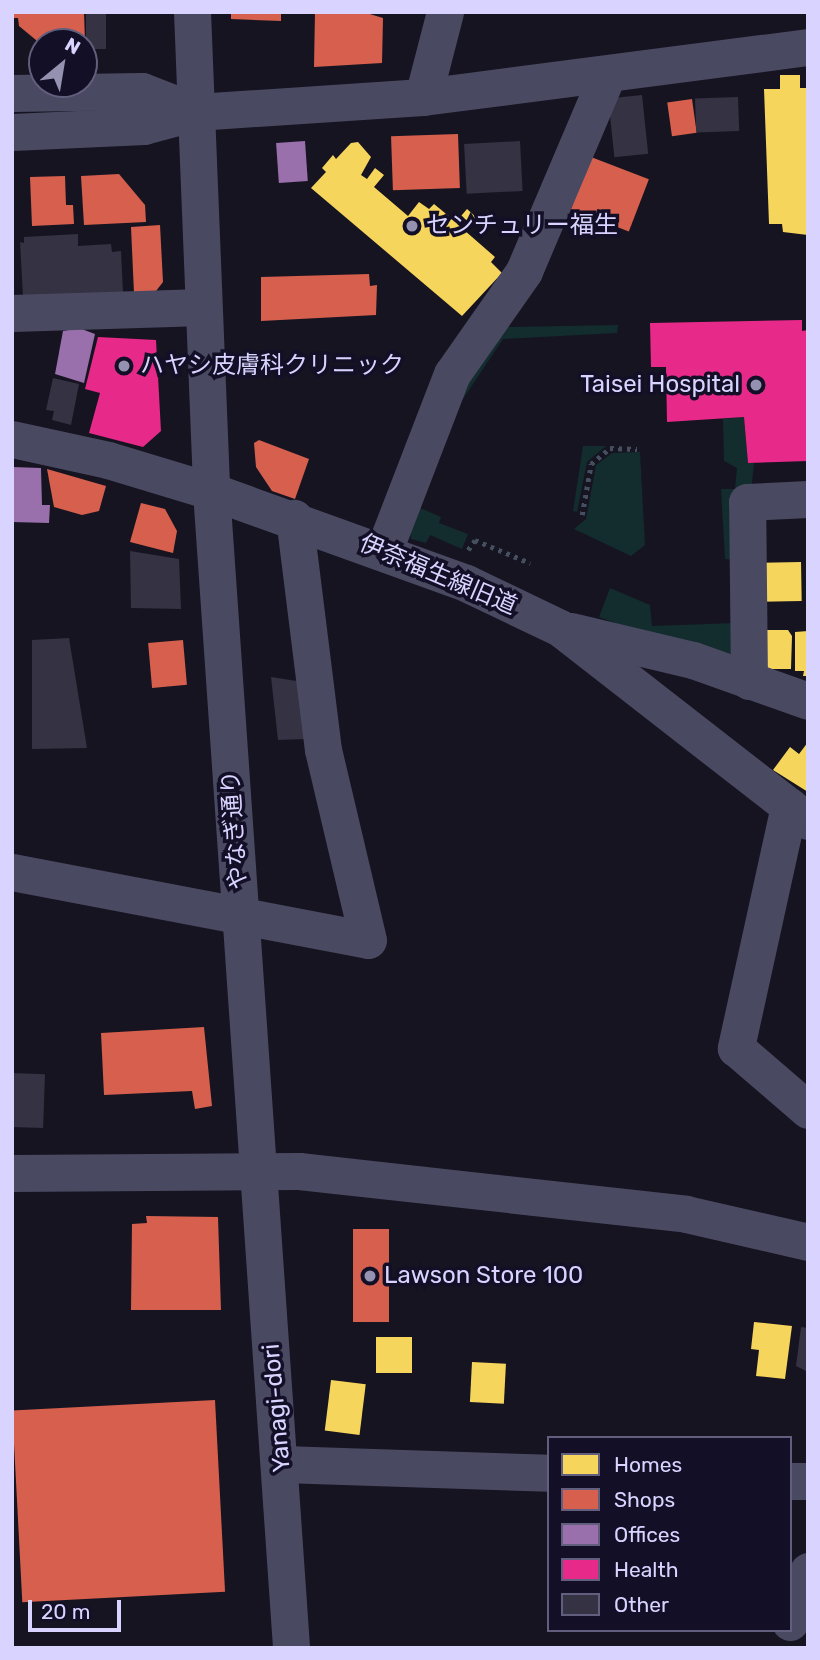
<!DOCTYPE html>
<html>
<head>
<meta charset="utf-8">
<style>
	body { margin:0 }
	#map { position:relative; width:820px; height:1660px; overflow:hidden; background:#161421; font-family:Rubik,"Noto Sans JP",sans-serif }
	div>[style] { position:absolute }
	.green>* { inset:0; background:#132c2d }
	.homes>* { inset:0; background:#f6d55c; transform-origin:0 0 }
	.shops>* { inset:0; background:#d6604d; transform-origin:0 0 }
	.offices>* { inset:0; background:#9970ab; transform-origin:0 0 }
	.health>* { inset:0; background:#e7298a }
	.building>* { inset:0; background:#343243; transform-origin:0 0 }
	.path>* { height:4.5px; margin-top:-2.25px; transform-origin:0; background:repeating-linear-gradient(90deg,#44505f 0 3.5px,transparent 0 8.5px) }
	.minor>* { height:37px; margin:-18.5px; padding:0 18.5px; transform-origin:18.5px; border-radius:18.5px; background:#4a4962 }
	.dots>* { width:19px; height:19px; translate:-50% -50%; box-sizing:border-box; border:4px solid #130f26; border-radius:50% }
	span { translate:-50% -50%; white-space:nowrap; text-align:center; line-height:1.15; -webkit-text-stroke:7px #130f26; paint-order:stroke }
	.poi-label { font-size:24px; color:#d9d4ff }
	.left { translate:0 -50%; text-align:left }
	.right { translate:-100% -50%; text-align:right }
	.street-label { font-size:24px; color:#d9d4ff }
	.frame { position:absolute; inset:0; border:14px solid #d9d4ff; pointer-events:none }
	.legend { position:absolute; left:547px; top:1436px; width:245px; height:196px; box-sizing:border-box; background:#130f26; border:2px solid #625e7d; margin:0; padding:9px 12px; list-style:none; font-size:21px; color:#d9d4ff }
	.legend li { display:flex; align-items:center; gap:14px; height:35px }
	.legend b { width:35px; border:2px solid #625e7d }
	.north { position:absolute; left:28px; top:28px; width:70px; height:70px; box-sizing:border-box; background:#130f26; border:2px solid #625e7d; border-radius:50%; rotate:30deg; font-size:19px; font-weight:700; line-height:28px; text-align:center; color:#d9d4ff }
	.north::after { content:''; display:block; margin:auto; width:24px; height:32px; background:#9591b1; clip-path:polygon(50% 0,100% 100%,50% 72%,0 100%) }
	.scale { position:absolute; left:28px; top:1600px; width:93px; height:32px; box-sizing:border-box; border:4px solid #d9d4ff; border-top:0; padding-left:9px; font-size:21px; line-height:24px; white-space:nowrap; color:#d9d4ff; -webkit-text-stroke:5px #130f26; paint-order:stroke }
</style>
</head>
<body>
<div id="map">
	<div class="green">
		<div style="clip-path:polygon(618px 325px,617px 333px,503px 339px,459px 405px,420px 508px,441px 517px,439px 523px,468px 534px,462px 549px,430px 535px,426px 543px,411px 539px,410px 520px,451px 402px,504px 327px)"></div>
		<div style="clip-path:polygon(744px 417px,748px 463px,754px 463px,735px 650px,725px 659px,702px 655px,599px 617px,610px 588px,650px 605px,652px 626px,735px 623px,732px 560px,725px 559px,721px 489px,735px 489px,737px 468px,724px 461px,723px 419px)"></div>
		<div style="clip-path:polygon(583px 446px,606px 446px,587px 462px,577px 512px,573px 511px)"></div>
		<div style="clip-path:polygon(640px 452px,645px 545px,631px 556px,574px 529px,586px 519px,596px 465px,612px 453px)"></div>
	</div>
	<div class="homes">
		<div style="clip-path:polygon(780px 75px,800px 75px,800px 88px,808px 88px,808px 235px,783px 232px,782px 224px,769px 224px,764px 89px,780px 89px)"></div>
		<div style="clip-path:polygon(358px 142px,371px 157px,361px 175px,367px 179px,375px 168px,384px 175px,374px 187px,408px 216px,419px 202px,429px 209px,434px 204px,456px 222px,467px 209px,476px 217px,464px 230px,495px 257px,491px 262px,502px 273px,462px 316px,311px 188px,326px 172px,322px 168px,333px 155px,336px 159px,351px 143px)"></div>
		<div style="left:801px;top:562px;width:39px;height:42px;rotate:89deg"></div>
		<div style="clip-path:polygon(759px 630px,788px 630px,792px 636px,791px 669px,766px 669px)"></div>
		<div style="clip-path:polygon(808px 631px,808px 676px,803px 676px,804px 671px,795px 671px,795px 632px)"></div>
		<div style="clip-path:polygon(808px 742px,808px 792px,773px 770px,790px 747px,799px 754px)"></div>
		<div style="clip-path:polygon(754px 1322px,792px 1326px,785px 1379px,756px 1376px,759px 1350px,751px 1349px)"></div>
		<div style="left:376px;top:1337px;width:36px;height:36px"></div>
		<div style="left:472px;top:1362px;width:34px;height:40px;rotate:3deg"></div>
		<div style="left:331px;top:1380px;width:35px;height:51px;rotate:7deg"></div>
	</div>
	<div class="shops">
		<div style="clip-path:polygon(12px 12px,84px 12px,85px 42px,42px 45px,19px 26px,18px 18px,12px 18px)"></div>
		<div style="clip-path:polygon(231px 12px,281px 12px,281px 21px,231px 19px)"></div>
		<div style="clip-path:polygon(315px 12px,363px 12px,383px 18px,382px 63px,314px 67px)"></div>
		<div style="left:692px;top:99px;width:34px;height:25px;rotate:82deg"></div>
		<div style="left:458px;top:134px;width:54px;height:67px;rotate:88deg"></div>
		<div style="left:591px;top:157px;width:62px;height:56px;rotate:21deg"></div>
		<div style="clip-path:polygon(119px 174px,145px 205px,146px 222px,84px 225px,81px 176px)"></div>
		<div style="clip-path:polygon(65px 176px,66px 205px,73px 205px,74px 224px,32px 226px,30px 177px)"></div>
		<div style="clip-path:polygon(160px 225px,163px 282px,156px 291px,134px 293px,131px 227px)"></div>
		<div style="clip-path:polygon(369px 274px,370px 286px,377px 285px,376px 315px,261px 321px,261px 277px)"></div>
		<div style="clip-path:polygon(259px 440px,309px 459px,295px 499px,272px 491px,256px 467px,254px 443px)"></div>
		<div style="clip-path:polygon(47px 469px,106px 486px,99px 511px,82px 515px,54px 507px)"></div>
		<div style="clip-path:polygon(141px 503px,165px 509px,177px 531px,173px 553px,130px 542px)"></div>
		<div style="left:183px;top:640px;width:45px;height:35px;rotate:85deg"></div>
		<div style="clip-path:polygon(204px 1027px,212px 1106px,195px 1109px,192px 1091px,104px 1095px,101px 1033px)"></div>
		<div style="clip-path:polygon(146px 1216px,218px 1217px,221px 1310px,131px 1310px,132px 1224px,147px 1223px)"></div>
		<div style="left:353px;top:1229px;width:36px;height:93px"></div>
		<div style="left:215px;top:1400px;width:192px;height:203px;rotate:87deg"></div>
	</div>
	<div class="offices">
		<div style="left:305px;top:141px;width:40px;height:29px;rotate:86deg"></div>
		<div style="clip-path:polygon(79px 328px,95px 334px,84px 383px,55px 374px,63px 331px)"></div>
		<div style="clip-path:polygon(12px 467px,41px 468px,42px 505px,50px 505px,49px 523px,12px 522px)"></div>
	</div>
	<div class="health">
		<div style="clip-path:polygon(802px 320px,802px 331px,808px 330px,808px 461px,748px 463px,744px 417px,667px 422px,666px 367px,651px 367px,650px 323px)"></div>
		<div style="clip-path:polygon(98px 337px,156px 340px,161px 431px,143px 447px,89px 433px,100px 393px,85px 389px)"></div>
	</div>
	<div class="building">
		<div style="left:86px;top:12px;width:20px;height:37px"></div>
		<div style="left:642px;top:95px;width:59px;height:34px;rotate:84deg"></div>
		<div style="left:738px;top:97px;width:34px;height:43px;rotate:88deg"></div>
		<div style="left:520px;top:141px;width:50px;height:56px;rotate:87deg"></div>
		<div style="clip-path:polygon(78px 234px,78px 246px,111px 244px,112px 252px,121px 251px,123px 292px,23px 297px,20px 242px,24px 243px,24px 237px)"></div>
		<div style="clip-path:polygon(53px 378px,79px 384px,71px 425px,52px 420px,54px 411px,46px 410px)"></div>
		<div style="clip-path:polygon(130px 551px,179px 559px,181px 609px,131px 608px)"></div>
		<div style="clip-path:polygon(69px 638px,87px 748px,32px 749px,32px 640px)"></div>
		<div style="clip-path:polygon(271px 677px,303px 682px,305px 739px,278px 740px)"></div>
		<div style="left:12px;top:1073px;width:33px;height:54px;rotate:2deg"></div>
		<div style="clip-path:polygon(801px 1327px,808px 1328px,808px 1372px,796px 1366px)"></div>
	</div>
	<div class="path">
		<div style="left:582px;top:515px;width:52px;rotate:-80deg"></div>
		<div style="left:591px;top:464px;width:25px;rotate:-40deg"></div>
		<div style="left:610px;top:448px;width:27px;rotate:2deg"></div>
		<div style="left:468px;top:550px;width:12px;rotate:-55deg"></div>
		<div style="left:475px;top:540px;width:60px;rotate:22.7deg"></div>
	</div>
	<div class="minor">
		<div style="left:192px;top:12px;width:479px;rotate:87.7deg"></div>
		<div style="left:211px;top:491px;width:1160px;rotate:86.04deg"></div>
		<div style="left:12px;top:93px;width:130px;rotate:-0.9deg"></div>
		<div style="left:142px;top:91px;width:58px;rotate:21.3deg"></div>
		<div style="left:423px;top:97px;width:88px;rotate:-75.5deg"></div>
		<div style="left:12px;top:132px;width:132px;rotate:-2.6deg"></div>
		<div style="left:144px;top:126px;width:54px;rotate:-15.1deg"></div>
		<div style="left:196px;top:112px;width:227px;rotate:-3.8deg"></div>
		<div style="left:423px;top:97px;width:388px;rotate:-7.4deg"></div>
		<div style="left:12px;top:313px;width:191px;rotate:-1.8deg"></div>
		<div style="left:12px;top:439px;width:98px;rotate:12.3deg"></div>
		<div style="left:108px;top:460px;width:108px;rotate:16.8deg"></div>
		<div style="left:211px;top:491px;width:271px;rotate:19.8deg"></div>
		<div style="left:466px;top:583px;width:104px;rotate:25.6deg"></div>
		<div style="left:560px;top:628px;width:314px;rotate:37.9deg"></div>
		<div style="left:384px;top:550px;width:189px;rotate:-68.9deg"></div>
		<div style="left:452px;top:374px;width:126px;rotate:-55deg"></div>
		<div style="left:524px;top:271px;width:213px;rotate:-67deg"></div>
		<div style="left:571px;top:631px;width:125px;rotate:13.4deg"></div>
		<div style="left:693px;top:660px;width:122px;rotate:19.6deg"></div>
		<div style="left:749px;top:681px;width:179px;rotate:-90.6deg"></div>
		<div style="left:747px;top:502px;width:61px;rotate:-2.8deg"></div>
		<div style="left:789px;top:806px;width:248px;rotate:102.4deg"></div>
		<div style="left:736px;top:1048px;width:95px;rotate:40.7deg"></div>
		<div style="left:12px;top:872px;width:362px;rotate:10.8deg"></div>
		<div style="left:368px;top:940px;width:195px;rotate:-103.3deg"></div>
		<div style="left:323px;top:750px;width:234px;rotate:-97.1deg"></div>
		<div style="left:12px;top:1173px;width:287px;rotate:-0.4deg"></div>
		<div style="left:299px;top:1171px;width:389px;rotate:6.3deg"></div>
		<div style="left:686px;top:1214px;width:125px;rotate:12.9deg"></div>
		<div style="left:282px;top:1464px;width:267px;rotate:1.9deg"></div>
		<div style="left:790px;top:1481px;width:18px"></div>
		<div style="left:790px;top:1622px;width:54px;rotate:-70.6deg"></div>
	</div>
	<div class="dots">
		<div style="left:412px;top:226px;background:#9591b1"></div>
		<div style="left:124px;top:366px;background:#9591b1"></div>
		<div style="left:756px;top:385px;background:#9591b1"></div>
		<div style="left:370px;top:1276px;background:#9591b1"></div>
	</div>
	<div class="poi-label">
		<span class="left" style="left:426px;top:226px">センチュリー福生</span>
		<span class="left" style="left:140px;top:366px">ハヤシ皮膚科クリニック</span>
		<span class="right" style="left:740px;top:385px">Taisei Hospital</span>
		<span class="left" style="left:384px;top:1276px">Lawson Store 100</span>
	</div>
	<div class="street-label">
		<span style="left:438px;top:575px;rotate:23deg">伊奈福生線旧道</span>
		<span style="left:235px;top:830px;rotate:-94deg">やなぎ通り</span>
		<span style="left:277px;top:1408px;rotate:-95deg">Yanagi-dori</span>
	</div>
	<div class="frame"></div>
	<ul class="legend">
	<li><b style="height:19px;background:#f6d55c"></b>Homes</li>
	<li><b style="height:19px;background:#d6604d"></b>Shops</li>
	<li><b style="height:19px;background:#9970ab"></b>Offices</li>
	<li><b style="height:19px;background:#e7298a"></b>Health</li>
	<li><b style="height:19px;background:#343243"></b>Other</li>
	</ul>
	<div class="north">N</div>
	<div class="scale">20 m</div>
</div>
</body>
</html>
